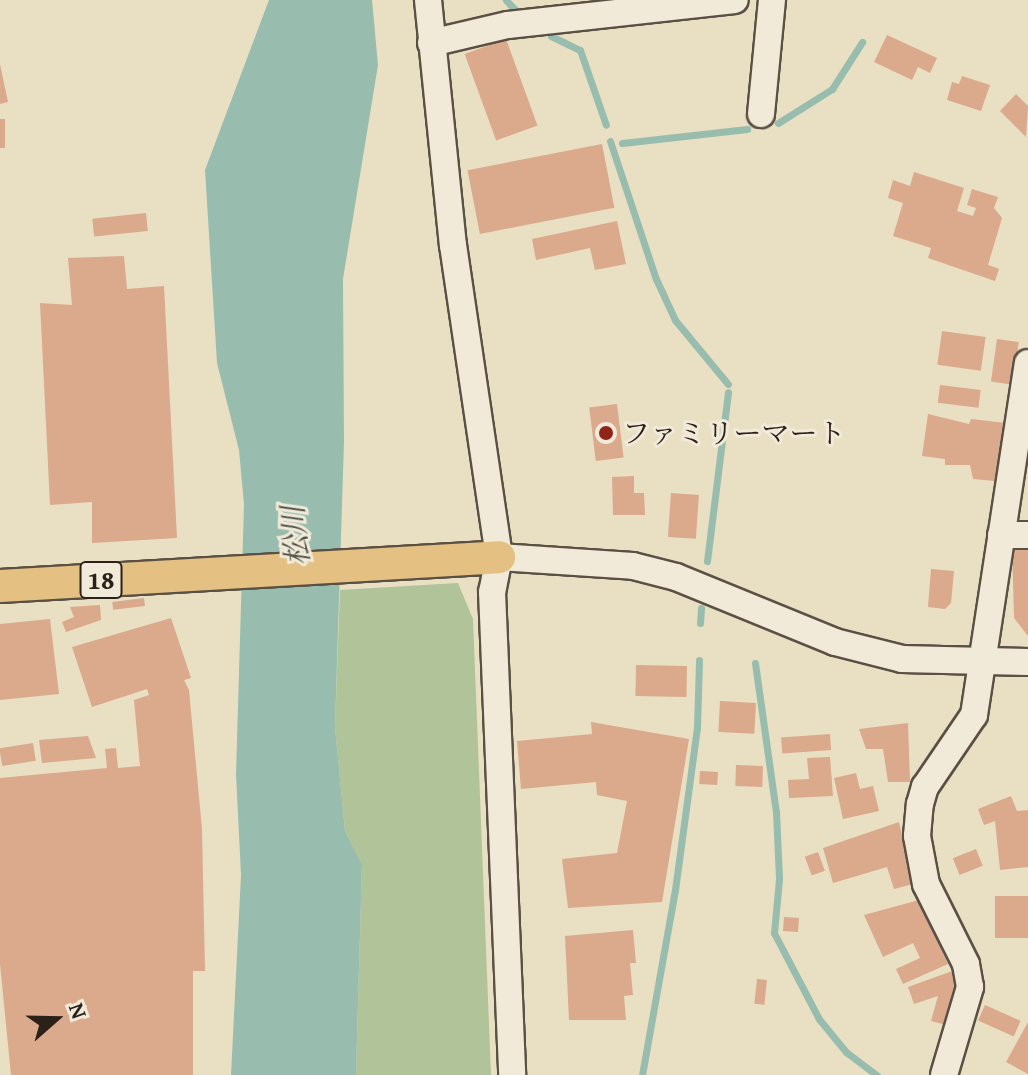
<!DOCTYPE html>
<html>
<head>
<meta charset="utf-8">
<style>
	body { margin:0 }
	#map { position:relative; width:1028px; height:1075px; overflow:hidden; background:#e9dfc3; font-family:"Gentium Book Plus","Noto Serif JP",serif }
	div>[style] { position:absolute }
	.green>* { inset:0; background:#b1c398 }
	.water>* { inset:0; background:#98bdae }
	.stream>* { height:7px; margin:-3.5px; padding:0 3.5px; transform-origin:3.5px; border-radius:3.5px; background:#98bdae }
	.building>* { inset:0; background:#dba98c; transform-origin:0 0 }
	.roads { filter:drop-shadow(2px 0 #5a5044) drop-shadow(-2px 0 #5a5044) drop-shadow(0 2px #5a5044) drop-shadow(0 -2px #5a5044) }
	.minor>* { height:26px; margin:-13px; padding:0 13px; transform-origin:13px; border-radius:13px; background:#f1ead8 }
	.major>* { height:32px; margin:-16px; padding:0 16px; transform-origin:16px; border-radius:16px; background:#e4c082 }
	.dots>* { width:22px; height:22px; translate:-50% -50%; box-sizing:border-box; border:4px solid #f1ead8; border-radius:50% }
	span { translate:-50% -50%; white-space:nowrap; text-align:center; line-height:1.15; -webkit-text-stroke:6px #f1ead8; paint-order:stroke }
	.shield-label span { padding:2px 6px; background:#f1ead8; border:2px solid; border-radius:6px; -webkit-text-stroke-width:0 }
	.shield-label { font-size:26px; color:#2b2119; font-weight:700 }
	.poi-label { font-size:28px; color:#2b2119 }
	.left { translate:0 -50%; text-align:left }
	.water-label { font-size:30px; color:#4c5046; font-style:italic }
	.north { position:absolute; left:16px; top:979px; width:80px; height:80px; -webkit-text-stroke:6px #f1ead8; paint-order:stroke; rotate:70deg; font-size:22px; font-weight:700; line-height:32px; text-align:center; color:#2b2119 }
	.north::after { content:''; display:block; margin:auto; width:28px; height:36px; background:#2b2119; clip-path:polygon(50% 0,100% 100%,50% 72%,0 100%) }
</style>
</head>
<body>
<div id="map">
	<div class="green">
		<div style="clip-path:polygon(458px 583px,473px 619px,491px 1075px,356px 1075px,362px 864px,345px 831px,335px 727px,340px 590px)"></div>
	</div>
	<div class="water">
		<div style="clip-path:polygon(269px 0,372px 0,378px 65px,343px 279px,344px 442px,335px 727px,345px 831px,362px 864px,356px 1075px,231px 1075px,241px 875px,236px 774px,244px 504px,239px 450px,217px 363px,205px 170px)"></div>
	</div>
	<div class="stream">
		<div style="left:506px;top:0;width:16px;rotate:47deg"></div>
		<div style="left:551px;top:36px;width:32px;rotate:26deg"></div>
		<div style="left:580px;top:50px;width:79px;rotate:70.9deg"></div>
		<div style="left:778px;top:123px;width:64px;rotate:-32.2deg"></div>
		<div style="left:832px;top:89px;width:56px;rotate:-57.4deg"></div>
		<div style="left:610px;top:141px;width:145px;rotate:71.6deg"></div>
		<div style="left:656px;top:279px;width:45px;rotate:65.1deg"></div>
		<div style="left:675px;top:320px;width:83px;rotate:50.4deg"></div>
		<div style="left:622px;top:143px;width:126px;rotate:-6.4deg"></div>
		<div style="left:707px;top:561px;width:170px;rotate:-82.9deg"></div>
		<div style="left:700px;top:623px;width:15px;rotate:-86deg"></div>
		<div style="left:755px;top:663px;width:150px;rotate:82deg"></div>
		<div style="left:776px;top:812px;width:67px;rotate:87.4deg"></div>
		<div style="left:779px;top:879px;width:54px;rotate:95.3deg"></div>
		<div style="left:774px;top:933px;width:97px;rotate:62.4deg"></div>
		<div style="left:819px;top:1019px;width:43px;rotate:50.7deg"></div>
		<div style="left:846px;top:1052px;width:39px;rotate:37deg"></div>
		<div style="left:642px;top:1075px;width:188px;rotate:-79.9deg"></div>
		<div style="left:675px;top:890px;width:163px;rotate:-82.3deg"></div>
		<div style="left:697px;top:728px;width:68px;rotate:-88.3deg"></div>
	</div>
	<div class="building">
		<div style="clip-path:polygon(887px 35px,937px 58px,930px 73px,918px 67px,912px 80px,874px 62px)"></div>
		<div style="left:506px;top:39px;width:92px;height:44px;rotate:70deg"></div>
		<div style="clip-path:polygon(0 64px,8px 102px,0 104px)"></div>
		<div style="clip-path:polygon(962px 76px,990px 85px,981px 111px,947px 100px,952px 82px,959px 84px)"></div>
		<div style="clip-path:polygon(1016px 94px,1028px 106px,1026px 137px,1000px 111px)"></div>
		<div style="left:0;top:119px;width:5px;height:29px"></div>
		<div style="left:602px;top:144px;width:65px;height:137px;rotate:79deg"></div>
		<div style="clip-path:polygon(914px 172px,964px 188px,957px 211px,973px 216px,976px 208px,967px 205px,972px 189px,998px 197px,994px 208px,1002px 218px,988px 265px,999px 269px,995px 281px,928px 258px,931px 248px,893px 236px,903px 203px,888px 198px,893px 180px,910px 186px)"></div>
		<div style="left:146px;top:213px;width:18px;height:54px;rotate:84deg"></div>
		<div style="clip-path:polygon(617px 221px,626px 264px,595px 270px,590px 248px,536px 260px,532px 239px)"></div>
		<div style="clip-path:polygon(124px 256px,127px 289px,164px 286px,177px 538px,92px 543px,92px 502px,50px 505px,40px 303px,72px 305px,68px 258px)"></div>
		<div style="left:942px;top:331px;width:44px;height:34px;rotate:8deg"></div>
		<div style="left:997px;top:339px;width:22px;height:43px;rotate:8deg"></div>
		<div style="left:940px;top:385px;width:41px;height:18px;rotate:7deg"></div>
		<div style="left:617px;top:404px;width:54px;height:28px;rotate:83deg"></div>
		<div style="clip-path:polygon(928px 414px,969px 424px,971px 419px,1006px 423px,1000px 477px,995px 481px,973px 479px,970px 465px,945px 465px,945px 459px,922px 456px)"></div>
		<div style="clip-path:polygon(634px 476px,634px 493px,644px 493px,645px 515px,613px 515px,612px 477px)"></div>
		<div style="left:671px;top:493px;width:28px;height:44px;rotate:4deg"></div>
		<div style="clip-path:polygon(1012px 542px,1028px 542px,1028px 636px,1014px 618px)"></div>
		<div style="clip-path:polygon(931px 569px,954px 571px,951px 603px,945px 609px,928px 607px)"></div>
		<div style="left:144px;top:598px;width:8px;height:32px;rotate:83deg"></div>
		<div style="clip-path:polygon(100px 605px,101px 620px,66px 632px,62px 622px,74px 617px,70px 607px)"></div>
		<div style="clip-path:polygon(171px 618px,191px 678px,184px 680px,189px 690px,202px 829px,205px 971px,193px 971px,193px 1075px,11px 1075px,0 964px,0 778px,107px 768px,105px 749px,116px 748px,118px 768px,140px 766px,134px 700px,149px 695px,147px 689px,92px 707px,72px 647px)"></div>
		<div style="clip-path:polygon(50px 619px,59px 694px,0 700px,0 624px)"></div>
		<div style="left:636px;top:665px;width:51px;height:31px;rotate:1deg"></div>
		<div style="left:720px;top:701px;width:36px;height:31px;rotate:3deg"></div>
		<div style="clip-path:polygon(591px 722px,689px 739px,662px 902px,568px 908px,562px 859px,617px 853px,627px 801px,597px 795px,596px 782px,521px 789px,517px 741px,592px 734px)"></div>
		<div style="clip-path:polygon(908px 723px,910px 782px,888px 782px,883px 749px,866px 749px,859px 729px)"></div>
		<div style="left:830px;top:734px;width:16px;height:49px;rotate:86deg"></div>
		<div style="clip-path:polygon(88px 736px,96px 758px,42px 763px,39px 740px)"></div>
		<div style="left:33px;top:743px;width:18px;height:34px;rotate:81deg"></div>
		<div style="clip-path:polygon(830px 757px,833px 796px,789px 798px,788px 780px,809px 779px,807px 758px)"></div>
		<div style="left:736px;top:765px;width:27px;height:21px;rotate:2deg"></div>
		<div style="left:700px;top:771px;width:18px;height:13px;rotate:3deg"></div>
		<div style="clip-path:polygon(856px 773px,860px 789px,873px 786px,879px 811px,843px 819px,834px 778px)"></div>
		<div style="clip-path:polygon(1011px 796px,1017px 811px,1028px 810px,1028px 867px,1000px 870px,995px 821px,984px 825px,978px 809px)"></div>
		<div style="clip-path:polygon(899px 822px,913px 884px,894px 889px,887px 867px,833px 883px,823px 848px)"></div>
		<div style="left:976px;top:849px;width:18px;height:25px;rotate:68deg"></div>
		<div style="left:818px;top:852px;width:20px;height:14px;rotate:70deg"></div>
		<div style="left:1028px;top:896px;width:42px;height:33px;rotate:90deg"></div>
		<div style="clip-path:polygon(919px 900px,948px 964px,903px 984px,896px 969px,920px 958px,913px 943px,883px 957px,864px 915px)"></div>
		<div style="left:784px;top:917px;width:15px;height:14px;rotate:4deg"></div>
		<div style="clip-path:polygon(633px 930px,636px 963px,630px 963px,633px 995px,624px 996px,626px 1020px,569px 1020px,565px 936px)"></div>
		<div style="clip-path:polygon(955px 970px,961px 988px,950px 1026px,931px 1021px,938px 996px,914px 1004px,908px 987px)"></div>
		<div style="left:757px;top:979px;width:10px;height:25px;rotate:6deg"></div>
		<div style="left:985px;top:1005px;width:39px;height:17px;rotate:24deg"></div>
		<div style="clip-path:polygon(1028px 1022px,1028px 1074px,1006px 1062px)"></div>
	</div>
	<div class="roads">
		<div class="minor">
			<div style="left:428px;top:0;width:246px;rotate:84.2deg"></div>
			<div style="left:453px;top:245px;width:315px;rotate:81.6deg"></div>
			<div style="left:499px;top:557px;width:36px;rotate:101deg"></div>
			<div style="left:492px;top:592px;width:483px;rotate:87.6deg"></div>
			<div style="left:431px;top:43px;width:79px;rotate:-13.2deg"></div>
			<div style="left:508px;top:25px;width:228px;rotate:-6.3deg"></div>
			<div style="left:761px;top:114px;width:115px;rotate:-84.5deg"></div>
			<div style="left:1001px;top:535px;width:27px"></div>
			<div style="left:499px;top:557px;width:134px;rotate:3.8deg"></div>
			<div style="left:633px;top:566px;width:44px;rotate:14.3deg"></div>
			<div style="left:676px;top:577px;width:172px;rotate:22.2deg"></div>
			<div style="left:835px;top:642px;width:69px;rotate:14.2deg"></div>
			<div style="left:902px;top:659px;width:126px;rotate:1.4deg"></div>
			<div style="left:944px;top:1075px;width:92px;rotate:-73.5deg"></div>
			<div style="left:970px;top:987px;width:23px;rotate:-100deg"></div>
			<div style="left:966px;top:964px;width:89px;rotate:-116.6deg"></div>
			<div style="left:926px;top:884px;width:49px;rotate:-100.6deg"></div>
			<div style="left:917px;top:836px;width:32px;rotate:-85deg"></div>
			<div style="left:920px;top:804px;width:18px;rotate:-74deg"></div>
			<div style="left:925px;top:787px;width:87px;rotate:-55.8deg"></div>
			<div style="left:974px;top:715px;width:356px;rotate:-81.3deg"></div>
		</div>
		<div class="major">
			<div style="left:0;top:586px;width:500px;rotate:-3.3deg"></div>
		</div>
	</div>
	<div class="dots">
		<div style="left:606px;top:433px;background:#8f2418"></div>
	</div>
	<div class="shield-label">
		<span style="left:101px;top:580px">18</span>
	</div>
	<div class="poi-label">
		<span class="left" style="left:622px;top:433px">ファミリーマート</span>
	</div>
	<div class="water-label">
		<span style="left:295px;top:536px;rotate:-96deg">松川</span>
	</div>
	<div class="north">N</div>
</div>
</body>
</html>
